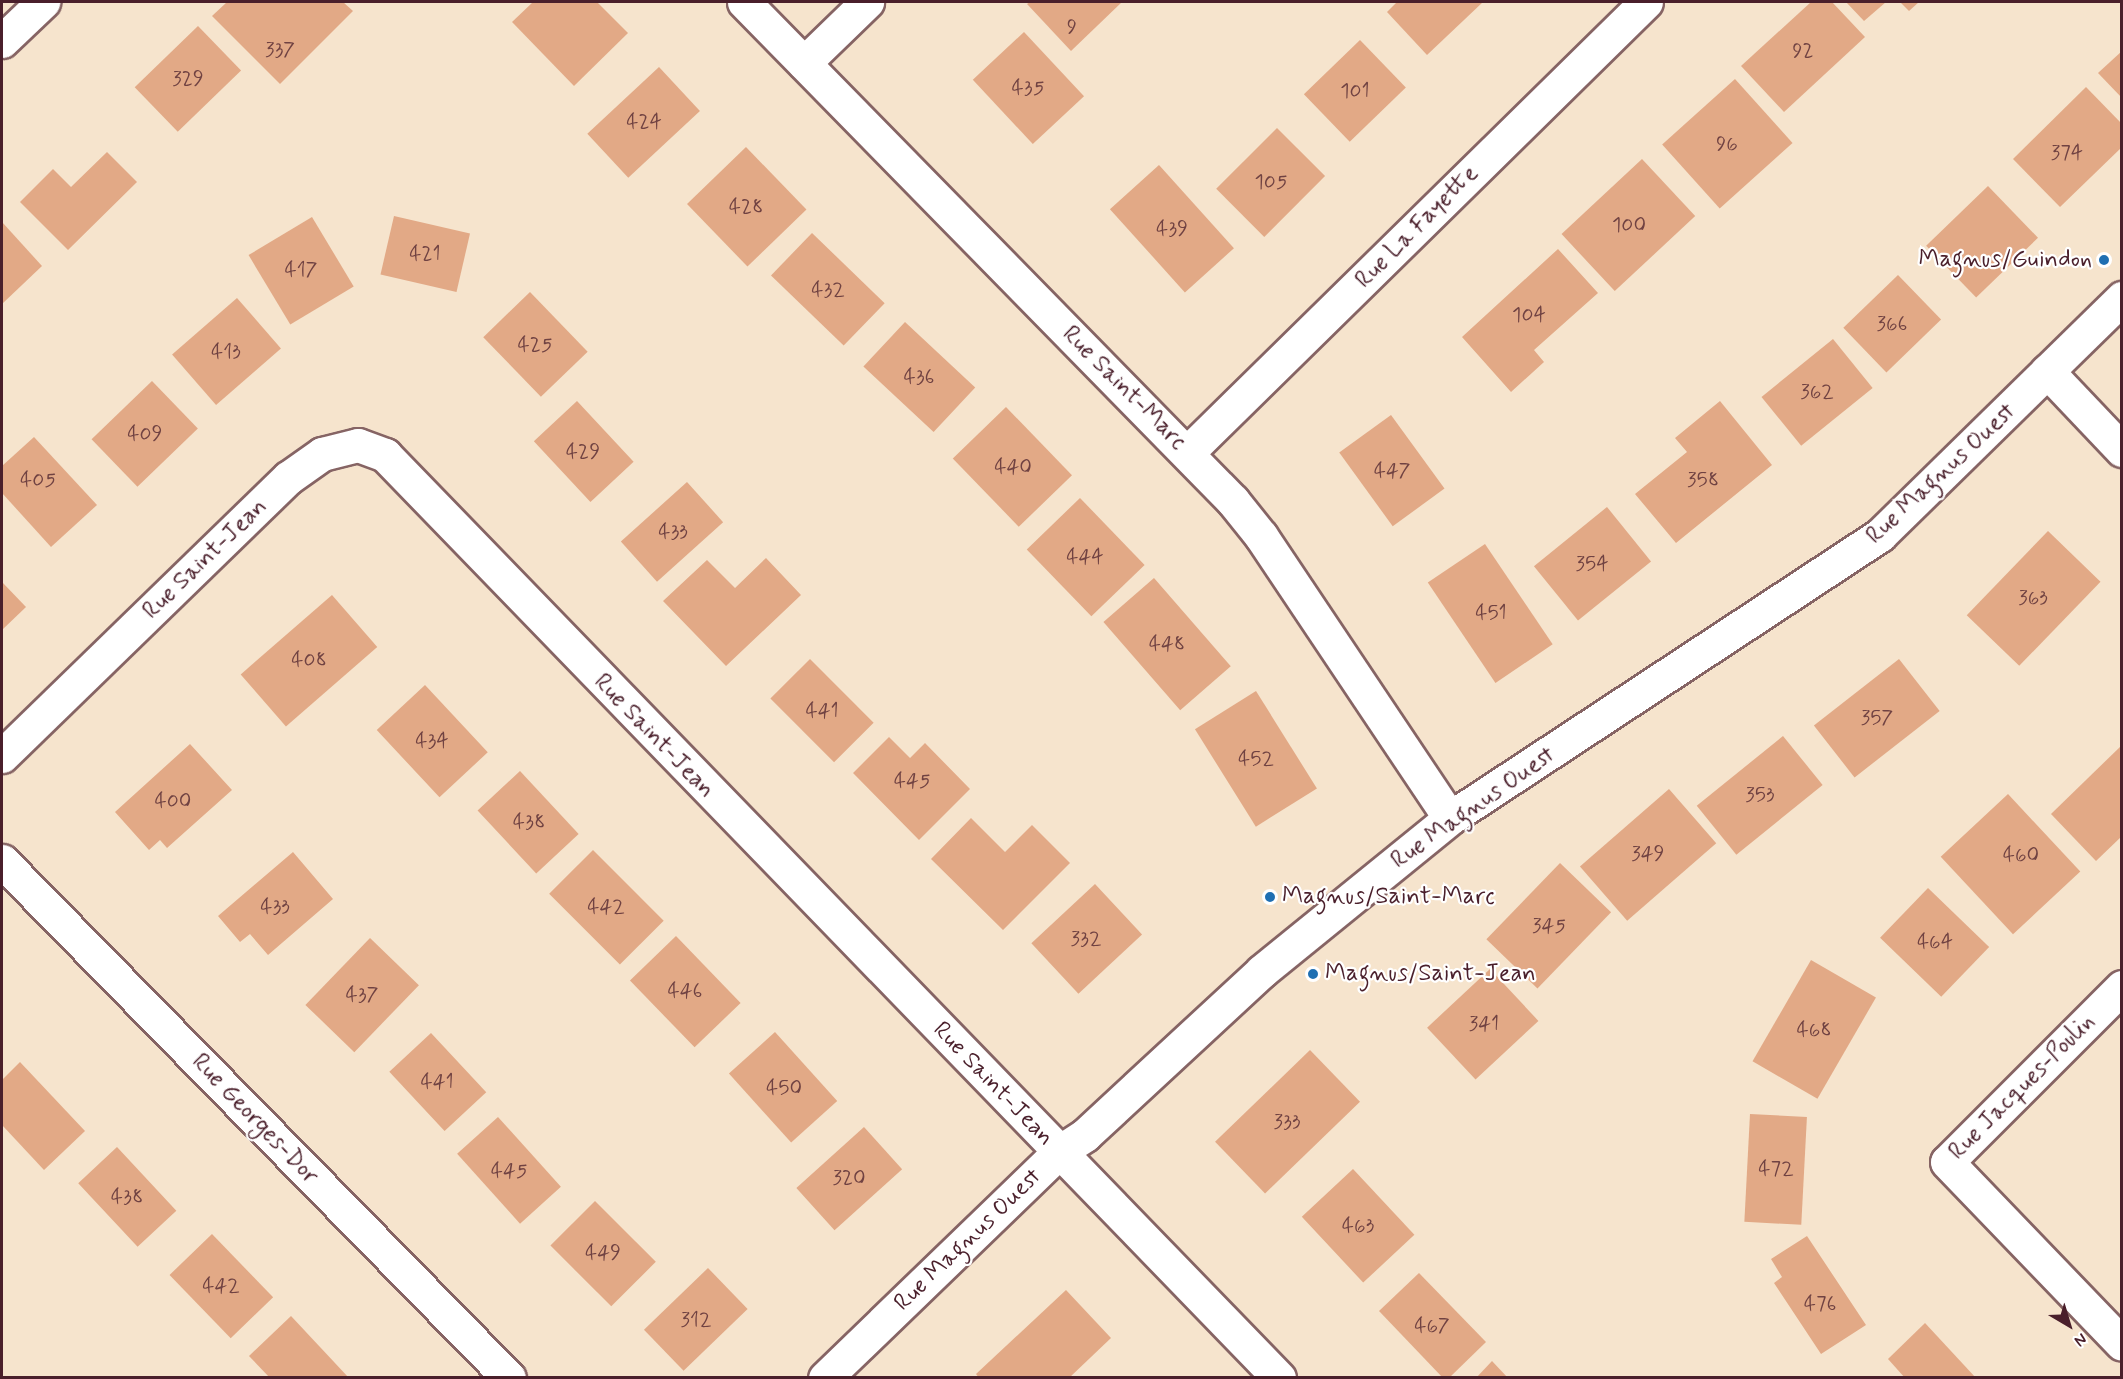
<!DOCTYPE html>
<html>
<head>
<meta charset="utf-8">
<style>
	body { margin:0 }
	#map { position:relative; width:2123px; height:1379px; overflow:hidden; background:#f6e4cd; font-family:Mynerve,sans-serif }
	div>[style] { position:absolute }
	.building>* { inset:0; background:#e2a986; transform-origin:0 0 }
	.roads { filter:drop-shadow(2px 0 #866464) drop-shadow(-2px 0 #866464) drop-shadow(0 2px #866464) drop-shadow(0 -2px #866464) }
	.street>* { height:33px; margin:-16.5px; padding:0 16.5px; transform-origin:16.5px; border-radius:16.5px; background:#fff }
	.secondary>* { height:33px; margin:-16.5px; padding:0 16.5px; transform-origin:16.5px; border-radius:16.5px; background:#fff }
	.dots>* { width:16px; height:16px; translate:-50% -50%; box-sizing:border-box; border:3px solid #fff; border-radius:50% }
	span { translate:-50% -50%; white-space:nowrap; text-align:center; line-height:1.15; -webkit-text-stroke:4.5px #fff; paint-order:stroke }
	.number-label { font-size:21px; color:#704242 }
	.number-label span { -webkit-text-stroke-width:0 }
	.street-label { font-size:24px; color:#4a1f2b }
	.poi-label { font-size:24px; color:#4a1f2b }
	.right { translate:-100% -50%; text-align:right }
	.left { translate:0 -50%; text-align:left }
	.frame { position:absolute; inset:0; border:3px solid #4a1f2b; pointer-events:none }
	.north { position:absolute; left:2039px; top:1295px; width:60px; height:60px; -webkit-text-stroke:4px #fff; paint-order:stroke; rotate:142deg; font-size:16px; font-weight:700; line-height:24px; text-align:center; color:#4a1f2b }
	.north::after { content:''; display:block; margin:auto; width:21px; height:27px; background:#4a1f2b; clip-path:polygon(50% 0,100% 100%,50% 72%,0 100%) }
</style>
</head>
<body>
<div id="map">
	<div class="building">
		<div style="clip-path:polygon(227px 2px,343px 2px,353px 11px,280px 84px,212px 16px)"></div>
		<div style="clip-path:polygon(533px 2px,597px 2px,628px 33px,574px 86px,512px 22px)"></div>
		<div style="clip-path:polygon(1030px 2px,1122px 2px,1071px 51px,1027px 4px)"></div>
		<div style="clip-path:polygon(1397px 2px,1483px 2px,1427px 55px,1387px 12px)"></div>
		<div style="clip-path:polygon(1811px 2px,1832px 2px,1865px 37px,1784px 112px,1741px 66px)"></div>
		<div style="clip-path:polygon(1846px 2px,1886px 2px,1864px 21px)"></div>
		<div style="clip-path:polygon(1900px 2px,1919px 2px,1909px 11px)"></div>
		<div style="left:198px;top:26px;width:62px;height:88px;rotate:46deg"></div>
		<div style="left:1024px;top:32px;width:88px;height:70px;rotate:47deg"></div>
		<div style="left:1360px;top:40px;width:66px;height:78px;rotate:46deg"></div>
		<div style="clip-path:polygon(2122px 51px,2122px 98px,2098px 73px)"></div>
		<div style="left:659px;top:67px;width:60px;height:98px;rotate:47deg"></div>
		<div style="left:1735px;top:79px;width:86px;height:98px;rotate:48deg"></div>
		<div style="clip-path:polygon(2086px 87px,2122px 124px,2122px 147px,2060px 207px,2013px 159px)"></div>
		<div style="left:1277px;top:128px;width:68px;height:86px;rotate:45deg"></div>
		<div style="left:746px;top:147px;width:87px;height:82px;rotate:46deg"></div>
		<div style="clip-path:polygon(107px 152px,137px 182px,68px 250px,20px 202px,53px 169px,71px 187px)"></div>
		<div style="left:1642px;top:159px;width:78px;height:110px;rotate:47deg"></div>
		<div style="left:1159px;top:165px;width:112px;height:66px;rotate:48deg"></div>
		<div style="left:1988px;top:186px;width:72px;height:86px;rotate:46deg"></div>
		<div style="left:394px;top:216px;width:78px;height:60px;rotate:13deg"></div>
		<div style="left:312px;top:217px;width:81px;height:74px;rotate:59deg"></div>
		<div style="clip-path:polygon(2px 222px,42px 266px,2px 304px)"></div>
		<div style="left:812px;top:233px;width:101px;height:59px;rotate:44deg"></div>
		<div style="clip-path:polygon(1558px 249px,1598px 293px,1534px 350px,1544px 362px,1511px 392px,1462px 337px)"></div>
		<div style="left:1898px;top:275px;width:62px;height:76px;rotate:46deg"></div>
		<div style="left:530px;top:292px;width:83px;height:65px;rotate:46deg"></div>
		<div style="left:237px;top:298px;width:67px;height:86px;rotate:49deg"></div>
		<div style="left:905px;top:322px;width:96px;height:61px;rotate:43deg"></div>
		<div style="left:1833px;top:339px;width:63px;height:92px;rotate:51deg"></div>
		<div style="left:152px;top:381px;width:66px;height:84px;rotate:46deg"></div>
		<div style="left:577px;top:401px;width:83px;height:59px;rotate:47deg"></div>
		<div style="clip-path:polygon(1720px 401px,1772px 465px,1676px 543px,1635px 494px,1687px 452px,1675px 438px)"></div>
		<div style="left:1006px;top:407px;width:95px;height:74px;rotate:46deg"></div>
		<div style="left:1391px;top:415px;width:91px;height:64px;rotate:54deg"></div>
		<div style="clip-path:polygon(34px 437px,97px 505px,51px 547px,2px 493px,2px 466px)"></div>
		<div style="left:687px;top:482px;width:54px;height:89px;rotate:48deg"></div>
		<div style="left:1080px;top:498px;width:93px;height:74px;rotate:46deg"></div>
		<div style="left:1607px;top:507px;width:70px;height:94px;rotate:51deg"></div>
		<div style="left:2048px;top:531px;width:73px;height:117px;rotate:44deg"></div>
		<div style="left:1485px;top:544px;width:121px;height:69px;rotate:56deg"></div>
		<div style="clip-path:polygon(766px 558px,801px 595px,726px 666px,663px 601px,707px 560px,735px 588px)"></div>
		<div style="left:1154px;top:578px;width:117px;height:67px;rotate:49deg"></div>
		<div style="clip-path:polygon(2px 582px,26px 607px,2px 630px)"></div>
		<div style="left:332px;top:595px;width:69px;height:121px;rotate:49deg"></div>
		<div style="left:810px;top:659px;width:90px;height:56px;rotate:45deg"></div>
		<div style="left:1899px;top:659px;width:66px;height:108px;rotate:52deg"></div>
		<div style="left:425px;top:685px;width:92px;height:66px;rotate:47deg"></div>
		<div style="left:1256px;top:691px;width:115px;height:72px;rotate:58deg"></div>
		<div style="left:1783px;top:736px;width:63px;height:111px;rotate:51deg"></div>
		<div style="clip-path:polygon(889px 737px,910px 758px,925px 743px,970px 789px,919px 840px,853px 773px)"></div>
		<div style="clip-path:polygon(190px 744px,232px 790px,167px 848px,160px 840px,149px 850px,115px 812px)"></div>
		<div style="clip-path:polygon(2122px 745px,2122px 836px,2096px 861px,2051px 814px)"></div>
		<div style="left:520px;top:771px;width:86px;height:58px;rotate:47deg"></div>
		<div style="left:1669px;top:789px;width:72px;height:118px;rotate:49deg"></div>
		<div style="left:2008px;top:794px;width:106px;height:92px;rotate:47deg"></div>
		<div style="clip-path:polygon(971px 818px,1005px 852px,1032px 825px,1070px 863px,1003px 930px,931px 859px)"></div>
		<div style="left:593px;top:850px;width:100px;height:62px;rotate:45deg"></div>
		<div style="clip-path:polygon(293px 852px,333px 899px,268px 955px,250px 934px,240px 942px,218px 916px)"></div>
		<div style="left:1560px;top:863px;width:71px;height:106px;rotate:44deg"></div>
		<div style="left:1095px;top:884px;width:69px;height:87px;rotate:47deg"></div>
		<div style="left:1928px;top:888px;width:85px;height:69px;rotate:44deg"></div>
		<div style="left:676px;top:936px;width:93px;height:64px;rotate:46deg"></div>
		<div style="left:370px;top:938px;width:68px;height:93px;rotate:44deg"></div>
		<div style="left:1811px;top:960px;width:75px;height:117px;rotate:30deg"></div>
		<div style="left:1490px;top:969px;width:71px;height:86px;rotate:47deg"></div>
		<div style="left:775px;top:1032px;width:93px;height:62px;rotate:48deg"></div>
		<div style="left:431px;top:1033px;width:81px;height:57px;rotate:47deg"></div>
		<div style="left:1310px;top:1050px;width:72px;height:132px;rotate:46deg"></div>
		<div style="clip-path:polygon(20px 1062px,85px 1131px,44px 1170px,2px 1125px,2px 1080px)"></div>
		<div style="left:1750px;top:1114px;width:57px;height:108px;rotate:3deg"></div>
		<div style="left:498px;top:1117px;width:94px;height:55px;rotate:48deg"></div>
		<div style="left:864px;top:1127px;width:57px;height:91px;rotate:48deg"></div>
		<div style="left:117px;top:1147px;width:87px;height:53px;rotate:47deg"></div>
		<div style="left:1353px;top:1169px;width:90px;height:70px;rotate:47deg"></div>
		<div style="left:595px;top:1201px;width:86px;height:63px;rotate:45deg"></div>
		<div style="left:212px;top:1234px;width:88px;height:59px;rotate:46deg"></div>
		<div style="clip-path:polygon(1807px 1236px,1866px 1325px,1821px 1354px,1774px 1283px,1782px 1277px,1771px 1259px)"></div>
		<div style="left:708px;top:1268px;width:57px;height:89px;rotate:46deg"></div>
		<div style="clip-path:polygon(1419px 1273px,1486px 1342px,1449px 1378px,1443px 1378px,1379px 1311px)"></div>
		<div style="clip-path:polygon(1066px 1290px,1111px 1338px,1069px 1378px,979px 1378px,976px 1374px)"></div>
		<div style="clip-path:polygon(291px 1316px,349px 1378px,270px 1378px,249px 1356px)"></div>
		<div style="clip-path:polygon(1925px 1323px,1976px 1378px,1905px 1378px,1888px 1359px)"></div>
		<div style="clip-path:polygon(1492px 1361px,1508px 1378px,1476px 1378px)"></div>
	</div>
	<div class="roads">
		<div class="street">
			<div style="left:744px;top:2px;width:699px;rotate:45.58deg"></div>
			<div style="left:1233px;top:501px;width:45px;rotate:51.3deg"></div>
			<div style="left:1261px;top:536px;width:339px;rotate:56.2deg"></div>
			<div style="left:804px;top:63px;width:88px;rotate:-44.1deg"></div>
			<div style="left:2047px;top:371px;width:109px;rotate:46.5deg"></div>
			<div style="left:1188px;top:452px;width:642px;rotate:-44.5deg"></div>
			<div style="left:2px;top:756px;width:399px;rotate:-44.2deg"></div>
			<div style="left:288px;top:478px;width:42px;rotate:-35.2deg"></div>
			<div style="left:322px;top:454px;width:37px;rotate:-14deg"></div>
			<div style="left:358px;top:445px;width:29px;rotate:20deg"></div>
			<div style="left:385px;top:455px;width:1285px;rotate:45.91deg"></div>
			<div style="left:2px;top:861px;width:724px;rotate:45.56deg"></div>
			<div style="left:2122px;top:987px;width:247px;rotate:135deg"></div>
			<div style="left:1947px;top:1162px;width:252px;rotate:46.1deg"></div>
			<div style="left:825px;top:1378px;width:325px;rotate:-44deg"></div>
			<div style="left:1059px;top:1152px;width:31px;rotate:-33deg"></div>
			<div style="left:1085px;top:1135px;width:241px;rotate:-42.8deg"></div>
			<div style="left:1262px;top:971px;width:242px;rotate:-39.1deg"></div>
			<div style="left:1450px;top:818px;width:515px;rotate:-33.35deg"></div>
			<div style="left:1880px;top:535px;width:339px;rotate:-44.4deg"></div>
		</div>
		<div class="secondary">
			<div style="left:2px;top:41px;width:57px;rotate:-43.6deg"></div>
		</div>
	</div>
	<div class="dots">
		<div style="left:2104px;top:260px;background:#1f6fb2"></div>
		<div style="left:1270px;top:897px;background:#1f6fb2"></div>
		<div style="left:1313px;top:974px;background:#1f6fb2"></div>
	</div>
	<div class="number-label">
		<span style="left:1072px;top:27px">9</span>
		<span style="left:280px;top:50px">337</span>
		<span style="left:1803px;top:51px">92</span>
		<span style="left:188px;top:79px">329</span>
		<span style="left:1028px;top:88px">435</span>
		<span style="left:1355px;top:91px">101</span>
		<span style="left:644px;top:122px">424</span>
		<span style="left:1727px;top:144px">96</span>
		<span style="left:2067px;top:153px">374</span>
		<span style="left:1271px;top:182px">105</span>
		<span style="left:746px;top:207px">428</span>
		<span style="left:1629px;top:225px">100</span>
		<span style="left:1172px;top:229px">439</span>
		<span style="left:425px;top:254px">421</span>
		<span style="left:301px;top:270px">417</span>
		<span style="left:828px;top:290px">432</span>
		<span style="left:1529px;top:315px">104</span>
		<span style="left:1892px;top:324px">366</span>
		<span style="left:535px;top:345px">425</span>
		<span style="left:226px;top:352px">413</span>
		<span style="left:919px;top:377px">436</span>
		<span style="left:1817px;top:392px">362</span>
		<span style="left:145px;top:434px">409</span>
		<span style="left:583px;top:452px">429</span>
		<span style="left:1013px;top:467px">440</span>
		<span style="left:1392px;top:471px">447</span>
		<span style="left:38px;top:480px">405</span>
		<span style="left:1703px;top:480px">358</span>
		<span style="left:673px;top:532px">433</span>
		<span style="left:1085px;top:557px">444</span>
		<span style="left:1592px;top:564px">354</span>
		<span style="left:2033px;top:598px">363</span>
		<span style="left:1491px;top:613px">451</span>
		<span style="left:1167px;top:644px">448</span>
		<span style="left:309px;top:660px">408</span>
		<span style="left:822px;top:711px">441</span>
		<span style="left:1877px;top:718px">357</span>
		<span style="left:432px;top:741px">434</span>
		<span style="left:1256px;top:759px">452</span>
		<span style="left:912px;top:781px">445</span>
		<span style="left:1760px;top:795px">353</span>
		<span style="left:173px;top:801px">400</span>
		<span style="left:529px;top:822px">438</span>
		<span style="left:1648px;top:854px">349</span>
		<span style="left:2021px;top:855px">460</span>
		<span style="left:275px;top:907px">433</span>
		<span style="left:606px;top:907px">442</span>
		<span style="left:1549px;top:926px">345</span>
		<span style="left:1086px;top:939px">332</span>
		<span style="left:1935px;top:942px">464</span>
		<span style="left:685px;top:991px">446</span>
		<span style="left:362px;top:995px">437</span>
		<span style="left:1484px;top:1024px">341</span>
		<span style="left:1814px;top:1030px">468</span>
		<span style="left:437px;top:1082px">441</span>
		<span style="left:784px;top:1088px">450</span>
		<span style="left:1287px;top:1122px">333</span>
		<span style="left:1776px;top:1169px">472</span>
		<span style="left:509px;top:1171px">445</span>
		<span style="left:849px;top:1178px">320</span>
		<span style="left:127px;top:1197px">438</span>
		<span style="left:1358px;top:1226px">463</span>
		<span style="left:603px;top:1253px">449</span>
		<span style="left:221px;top:1286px">442</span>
		<span style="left:1820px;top:1304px">476</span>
		<span style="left:696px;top:1320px">312</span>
		<span style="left:1432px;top:1326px">467</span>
	</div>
	<div class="street-label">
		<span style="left:1417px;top:227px;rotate:-45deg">Rue La Fayette</span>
		<span style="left:1124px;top:388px;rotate:45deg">Rue Saint-Marc</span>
		<span style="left:1941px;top:474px;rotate:-43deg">Rue Magnus Ouest</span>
		<span style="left:205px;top:559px;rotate:-44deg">Rue Saint-Jean</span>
		<span style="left:654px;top:736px;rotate:46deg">Rue Saint-Jean</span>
		<span style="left:1473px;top:808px;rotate:-35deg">Rue Magnus Ouest</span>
		<span style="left:993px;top:1084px;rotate:46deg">Rue Saint-Jean</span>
		<span style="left:2022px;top:1087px;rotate:-45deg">Rue Jacques-Poulin</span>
		<span style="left:255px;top:1119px;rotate:46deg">Rue Georges-Dor</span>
		<span style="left:968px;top:1240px;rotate:-44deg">Rue Magnus Ouest</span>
	</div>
	<div class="poi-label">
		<span class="right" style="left:2092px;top:260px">Magnus/Guindon</span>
		<span class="left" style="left:1282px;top:897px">Magnus/Saint-Marc</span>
		<span class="left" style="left:1325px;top:974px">Magnus/Saint-Jean</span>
	</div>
	<div class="frame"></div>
	<div class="north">N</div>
</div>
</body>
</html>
